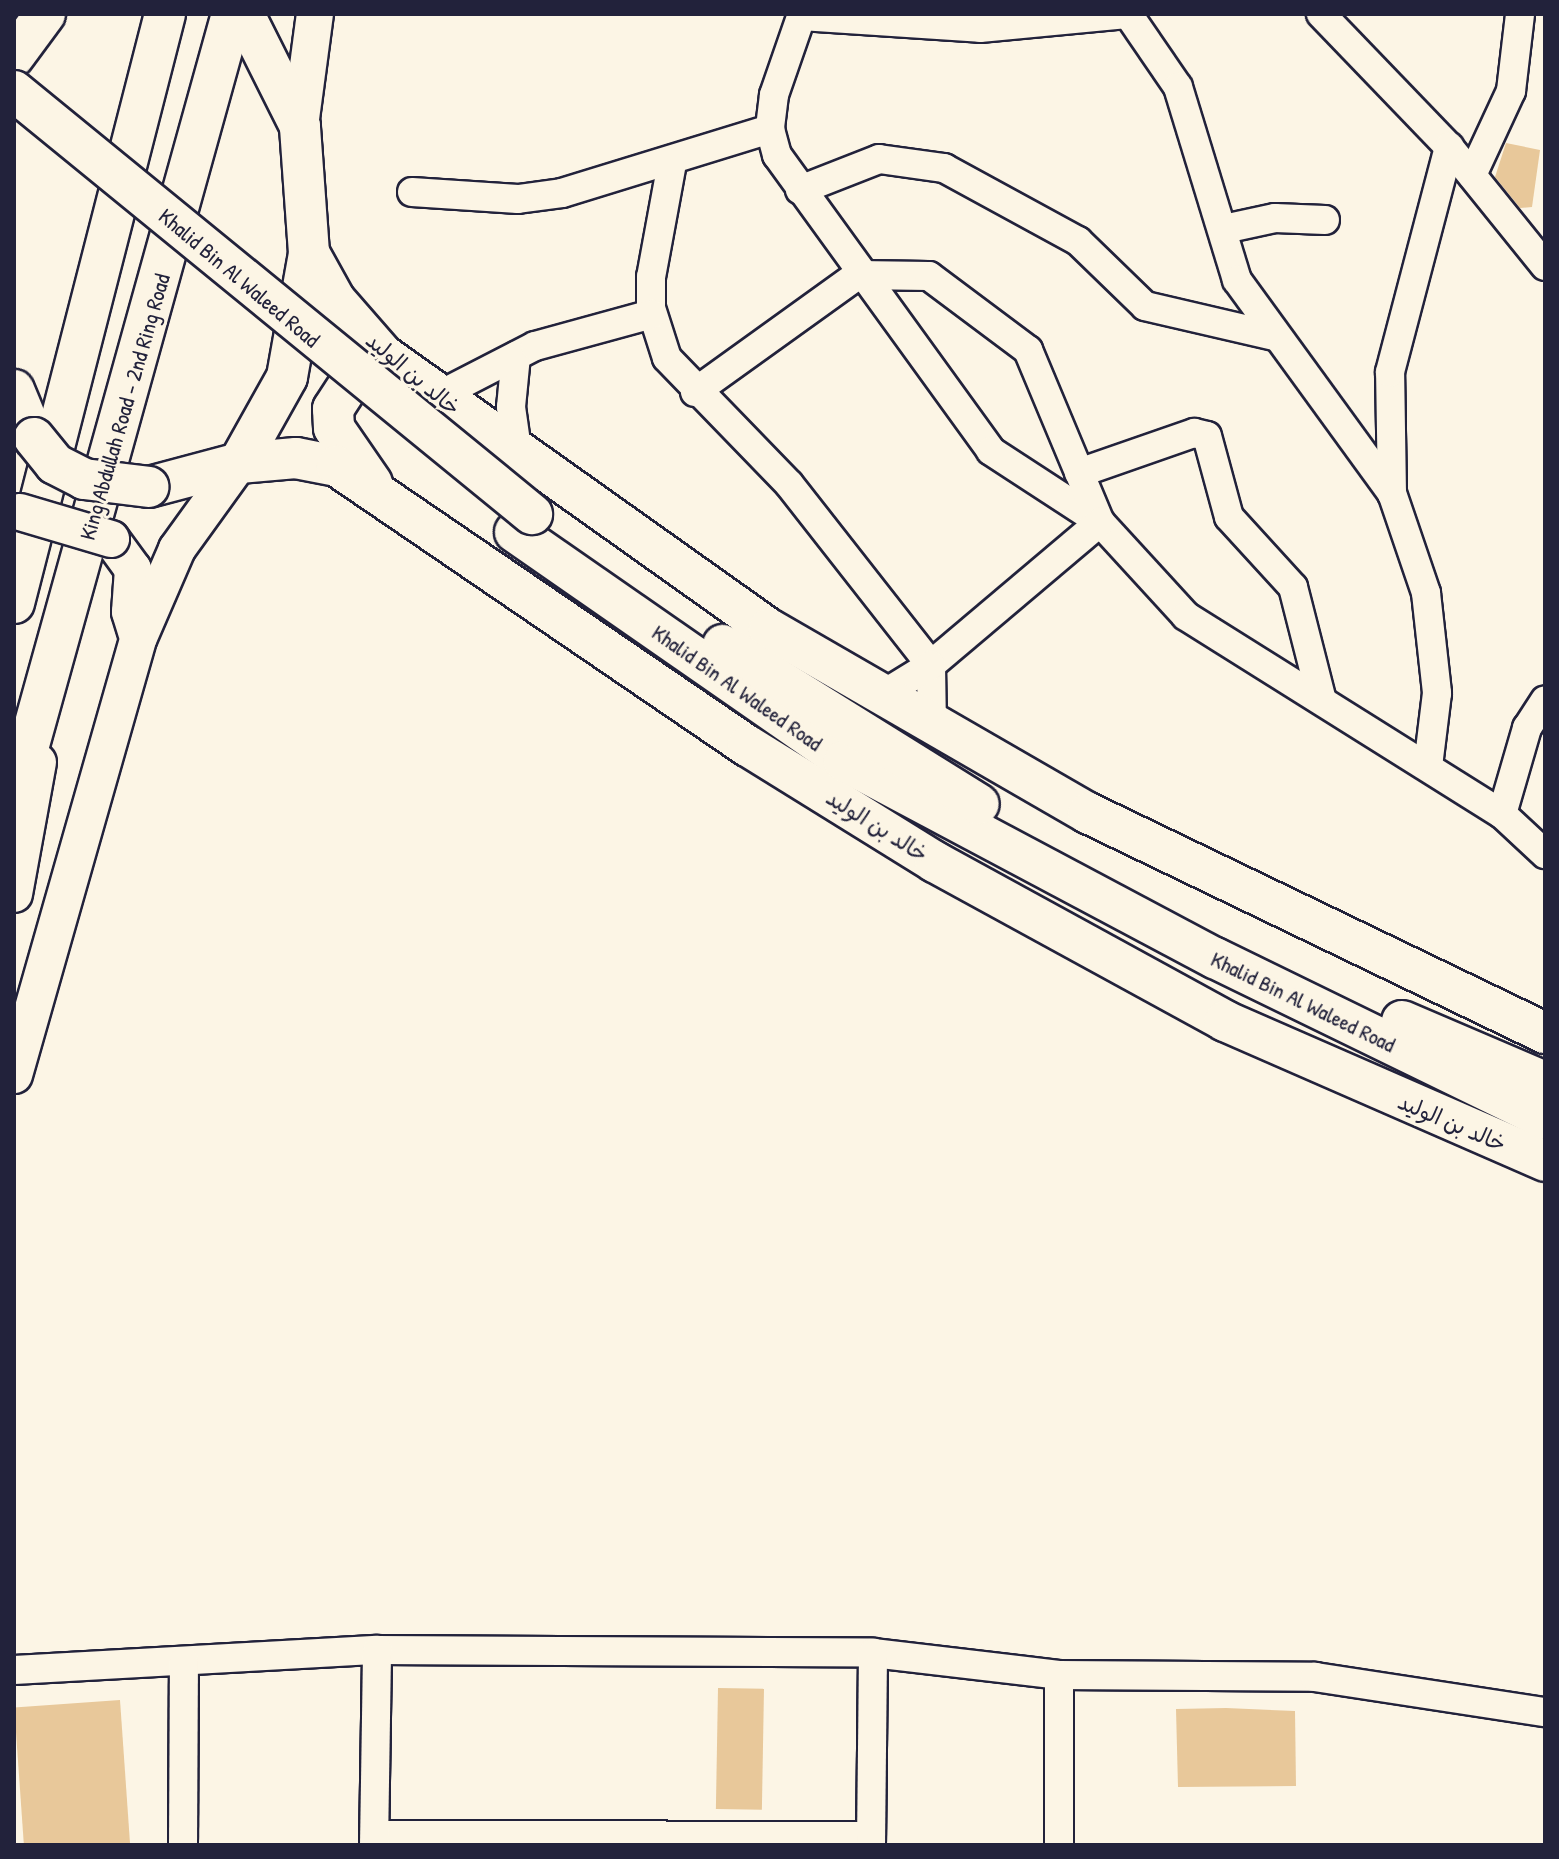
<!DOCTYPE html>
<html>
<head>
<meta charset="utf-8">
<style>
	body { margin:0 }
	#map { position:relative; width:1559px; height:1859px; overflow:hidden; background:#fcf5e5; font-family:"Patrick Hand","Playpen Sans Arabic",sans-serif }
	div>[style] { position:absolute }
	.building>* { inset:0; background:#e8c89a; transform-origin:0 0 }
	.roads { filter:drop-shadow(2px 0 #22223b) drop-shadow(-2px 0 #22223b) drop-shadow(0 2px #22223b) drop-shadow(0 -2px #22223b) }
	.minor>* { height:28px; margin:-14px; padding:0 14px; transform-origin:14px; border-radius:14px; background:#fcf5e5 }
	.major>* { height:36px; margin:-18px; padding:0 18px; transform-origin:18px; border-radius:18px; background:#fcf5e5 }
	.highway>* { height:40px; margin:-20px; padding:0 20px; transform-origin:20px; border-radius:20px; background:#fcf5e5 }
	.bridges { filter:drop-shadow(2px 0 #22223b) drop-shadow(-2px 0 #22223b) drop-shadow(0 2px #22223b) drop-shadow(0 -2px #22223b) }
	.major-bridge>* { height:36px; margin:-18px; padding:0 18px; transform-origin:18px; border-radius:18px; background:#fcf5e5 }
	.highway-bridge>* { height:40px; margin:-20px; padding:0 20px; transform-origin:20px; border-radius:20px; background:#fcf5e5 }
	span { translate:-50% -50%; white-space:nowrap; text-align:center; line-height:1.15; -webkit-text-stroke:6px #fcf5e5; paint-order:stroke }
	.street-label { font-size:22px; color:#22223b }
	.frame { position:absolute; inset:0; border:16px solid #22223b; pointer-events:none }
</style>
</head>
<body>
<div id="map">
	<div class="building">
		<div style="clip-path:polygon(1506px 143px,1540px 150px,1532px 207px,1520px 208px,1495px 177px)"></div>
		<div style="left:718px;top:1688px;width:46px;height:121px;rotate:1deg"></div>
		<div style="left:120px;top:1700px;width:145px;height:106px;rotate:86deg"></div>
		<div style="clip-path:polygon(1226px 1708px,1295px 1711px,1296px 1786px,1178px 1787px,1176px 1709px)"></div>
	</div>
	<div class="roads">
		<div class="minor">
			<div style="left:802px;top:14px;width:86px;rotate:109.1deg"></div>
			<div style="left:774px;top:95px;width:34px;rotate:97deg"></div>
			<div style="left:770px;top:129px;width:27px;rotate:75deg"></div>
			<div style="left:777px;top:155px;width:365px;rotate:54.1deg"></div>
			<div style="left:991px;top:451px;width:130px;rotate:33.1deg"></div>
			<div style="left:1100px;top:522px;width:127px;rotate:47.5deg"></div>
			<div style="left:1186px;top:616px;width:373px;rotate:32.1deg"></div>
			<div style="left:1502px;top:814px;width:59px;rotate:42.9deg"></div>
			<div style="left:1128px;top:14px;width:88px;rotate:55.6deg"></div>
			<div style="left:1178px;top:87px;width:202px;rotate:73deg"></div>
			<div style="left:1237px;top:280px;width:263px;rotate:54deg"></div>
			<div style="left:1392px;top:493px;width:106px;rotate:71.2deg"></div>
			<div style="left:1426px;top:593px;width:101px;rotate:83.7deg"></div>
			<div style="left:1437px;top:693px;width:74px;rotate:97deg"></div>
			<div style="left:1321px;top:14px;width:185px;rotate:46.1deg"></div>
			<div style="left:1449px;top:147px;width:153px;rotate:51.1deg"></div>
			<div style="left:801px;top:16px;width:179px;rotate:3.8deg"></div>
			<div style="left:980px;top:28px;width:150px;rotate:-5.4deg"></div>
			<div style="left:672px;top:163px;width:116px;rotate:100.4deg"></div>
			<div style="left:651px;top:277px;width:31px;rotate:90deg"></div>
			<div style="left:651px;top:308px;width:52px;rotate:72.3deg"></div>
			<div style="left:667px;top:358px;width:175px;rotate:45.9deg"></div>
			<div style="left:789px;top:484px;width:230px;rotate:51.9deg"></div>
			<div style="left:931px;top:665px;width:62px;rotate:89.1deg"></div>
			<div style="left:1472px;top:175px;width:93px;rotate:-65.1deg"></div>
			<div style="left:1511px;top:91px;width:78px;rotate:-83.3deg"></div>
			<div style="left:800px;top:190px;width:85px;rotate:-21.4deg"></div>
			<div style="left:879px;top:159px;width:66px;rotate:7.9deg"></div>
			<div style="left:944px;top:168px;width:153px;rotate:28.6deg"></div>
			<div style="left:1078px;top:241px;width:93px;rotate:44.1deg"></div>
			<div style="left:1145px;top:306px;width:132px;rotate:13.1deg"></div>
			<div style="left:412px;top:192px;width:106px;rotate:3.8deg"></div>
			<div style="left:518px;top:199px;width:44px;rotate:-7.8deg"></div>
			<div style="left:562px;top:193px;width:218px;rotate:-17.1deg"></div>
			<div style="left:1224px;top:229px;width:52px;rotate:-12.2deg"></div>
			<div style="left:1275px;top:218px;width:50px;rotate:2.3deg"></div>
			<div style="left:516px;top:356px;width:51px;rotate:95.6deg"></div>
			<div style="left:511px;top:407px;width:49px;rotate:81.9deg"></div>
			<div style="left:695px;top:392px;width:201px;rotate:-35.7deg"></div>
			<div style="left:858px;top:275px;width:71px;rotate:0.8deg"></div>
			<div style="left:929px;top:276px;width:124px;rotate:36.8deg"></div>
			<div style="left:1028px;top:350px;width:186px;rotate:67.3deg"></div>
			<div style="left:1100px;top:522px;width:221px;rotate:139.8deg"></div>
			<div style="left:931px;top:665px;width:61px;rotate:148.4deg"></div>
			<div style="left:436px;top:397px;width:111px;rotate:-27.3deg"></div>
			<div style="left:535px;top:346px;width:121px;rotate:-15.3deg"></div>
			<div style="left:1079px;top:473px;width:122px;rotate:-19.2deg"></div>
			<div style="left:1194px;top:433px;width:13px;rotate:13deg"></div>
			<div style="left:1207px;top:436px;width:84px;rotate:74.8deg"></div>
			<div style="left:1229px;top:517px;width:95px;rotate:47.6deg"></div>
			<div style="left:1293px;top:587px;width:114px;rotate:75.7deg"></div>
			<div style="left:1392px;top:494px;width:122px;rotate:-90.9deg"></div>
			<div style="left:1390px;top:372px;width:233px;rotate:-75.3deg"></div>
			<div style="left:1502px;top:814px;width:90px;rotate:-73.8deg"></div>
			<div style="left:1527px;top:728px;width:33px;rotate:-57deg"></div>
			<div style="left:14px;top:1670px;width:364px;rotate:-3.2deg"></div>
			<div style="left:377px;top:1650px;width:496px;rotate:0.3deg"></div>
			<div style="left:873px;top:1653px;width:187px;rotate:6.7deg"></div>
			<div style="left:1059px;top:1675px;width:256px;rotate:0.4deg"></div>
			<div style="left:1315px;top:1677px;width:233px;rotate:8.7deg"></div>
			<div style="left:375px;top:1835px;width:496px;rotate:0.1deg"></div>
			<div style="left:183px;top:1845px;width:184px;rotate:-89.7deg"></div>
			<div style="left:374px;top:1845px;width:195px;rotate:-89.1deg"></div>
			<div style="left:871px;top:1845px;width:192px;rotate:-89.4deg"></div>
			<div style="left:1059px;top:1845px;width:170px;rotate:-90deg"></div>
		</div>
		<div class="major">
			<div style="left:300px;top:126px;width:113px;rotate:-82.4deg"></div>
			<div style="left:111px;top:539px;width:37px;rotate:54deg"></div>
			<div style="left:133px;top:569px;width:43px;rotate:94deg"></div>
			<div style="left:130px;top:612px;width:21px;rotate:73deg"></div>
			<div style="left:14px;top:894px;width:134px;rotate:-79.7deg"></div>
			<div style="left:14px;top:1075px;width:455px;rotate:-74.1deg"></div>
			<div style="left:139px;top:637px;width:96px;rotate:-66.6deg"></div>
			<div style="left:177px;top:549px;width:106px;rotate:-54.2deg"></div>
		</div>
		<div class="highway">
			<div style="left:14px;top:56px;width:52px;rotate:-53.6deg"></div>
			<div style="left:309px;top:253px;width:54px;rotate:61deg"></div>
			<div style="left:335px;top:300px;width:73px;rotate:48.9deg"></div>
			<div style="left:383px;top:355px;width:473px;rotate:35.4deg"></div>
			<div style="left:769px;top:629px;width:368px;rotate:30deg"></div>
			<div style="left:1088px;top:813px;width:507px;rotate:25.71deg"></div>
			<div style="left:14px;top:390px;width:52px;rotate:67.4deg"></div>
			<div style="left:239px;top:463px;width:98px;rotate:-60.8deg"></div>
			<div style="left:287px;top:377px;width:126px;rotate:-79.9deg"></div>
			<div style="left:309px;top:253px;width:127px;rotate:-94.1deg"></div>
			<div style="left:300px;top:126px;width:125px;rotate:-116.6deg"></div>
			<div style="left:372px;top:483px;width:67px;rotate:-124.6deg"></div>
			<div style="left:334px;top:428px;width:19px;rotate:-93deg"></div>
			<div style="left:333px;top:409px;width:35px;rotate:-57deg"></div>
			<div style="left:352px;top:380px;width:41px;rotate:-2.8deg"></div>
			<div style="left:149px;top:487px;width:93px;rotate:-14.9deg"></div>
			<div style="left:239px;top:463px;width:57px;rotate:-5deg"></div>
			<div style="left:296px;top:458px;width:42px;rotate:11deg"></div>
			<div style="left:337px;top:466px;width:497px;rotate:34.3deg"></div>
			<div style="left:748px;top:746px;width:220px;rotate:31.8deg"></div>
			<div style="left:935px;top:862px;width:331px;rotate:28.7deg"></div>
			<div style="left:1225px;top:1021px;width:349px;rotate:23.6deg"></div>
			<div style="left:515px;top:532px;width:401px;rotate:34.8deg"></div>
			<div style="left:844px;top:761px;width:420px;rotate:28deg"></div>
			<div style="left:1215px;top:958px;width:367px;rotate:26deg"></div>
			<div style="left:14px;top:603px;width:608px;rotate:-75.62deg"></div>
			<div style="left:723px;top:645px;width:301px;rotate:31.9deg"></div>
			<div style="left:14px;top:799px;width:815px;rotate:-74.48deg"></div>
			<div style="left:1402px;top:1021px;width:155px;rotate:23.1deg"></div>
		</div>
	</div>
	<div class="bridges">
		<div class="major-bridge">
			<div style="left:20px;top:512px;width:95px;rotate:16.5deg"></div>
		</div>
		<div class="highway-bridge">
			<div style="left:14px;top:91px;width:669px;rotate:39.24deg"></div>
			<div style="left:34px;top:438px;width:33px;rotate:51deg"></div>
			<div style="left:55px;top:464px;width:33px;rotate:27deg"></div>
			<div style="left:84px;top:479px;width:65px;rotate:7deg"></div>
		</div>
	</div>
	<div class="street-label">
		<span style="left:239px;top:278px;rotate:40deg">Khalid Bin Al Waleed Road</span>
		<span style="left:413px;top:374px;rotate:40deg">خالد بن الوليد</span>
		<span style="left:125px;top:407px;rotate:-74deg">King Abdullah Road - 2nd Ring Road</span>
		<span style="left:737px;top:688px;rotate:35deg">Khalid Bin Al Waleed Road</span>
		<span style="left:877px;top:826px;rotate:32deg">خالد بن الوليد</span>
		<span style="left:1303px;top:1002px;rotate:26deg">Khalid Bin Al Waleed Road</span>
		<span style="left:1452px;top:1123px;rotate:23deg">خالد بن الوليد</span>
	</div>
	<div class="frame"></div>
</div>
</body>
</html>
